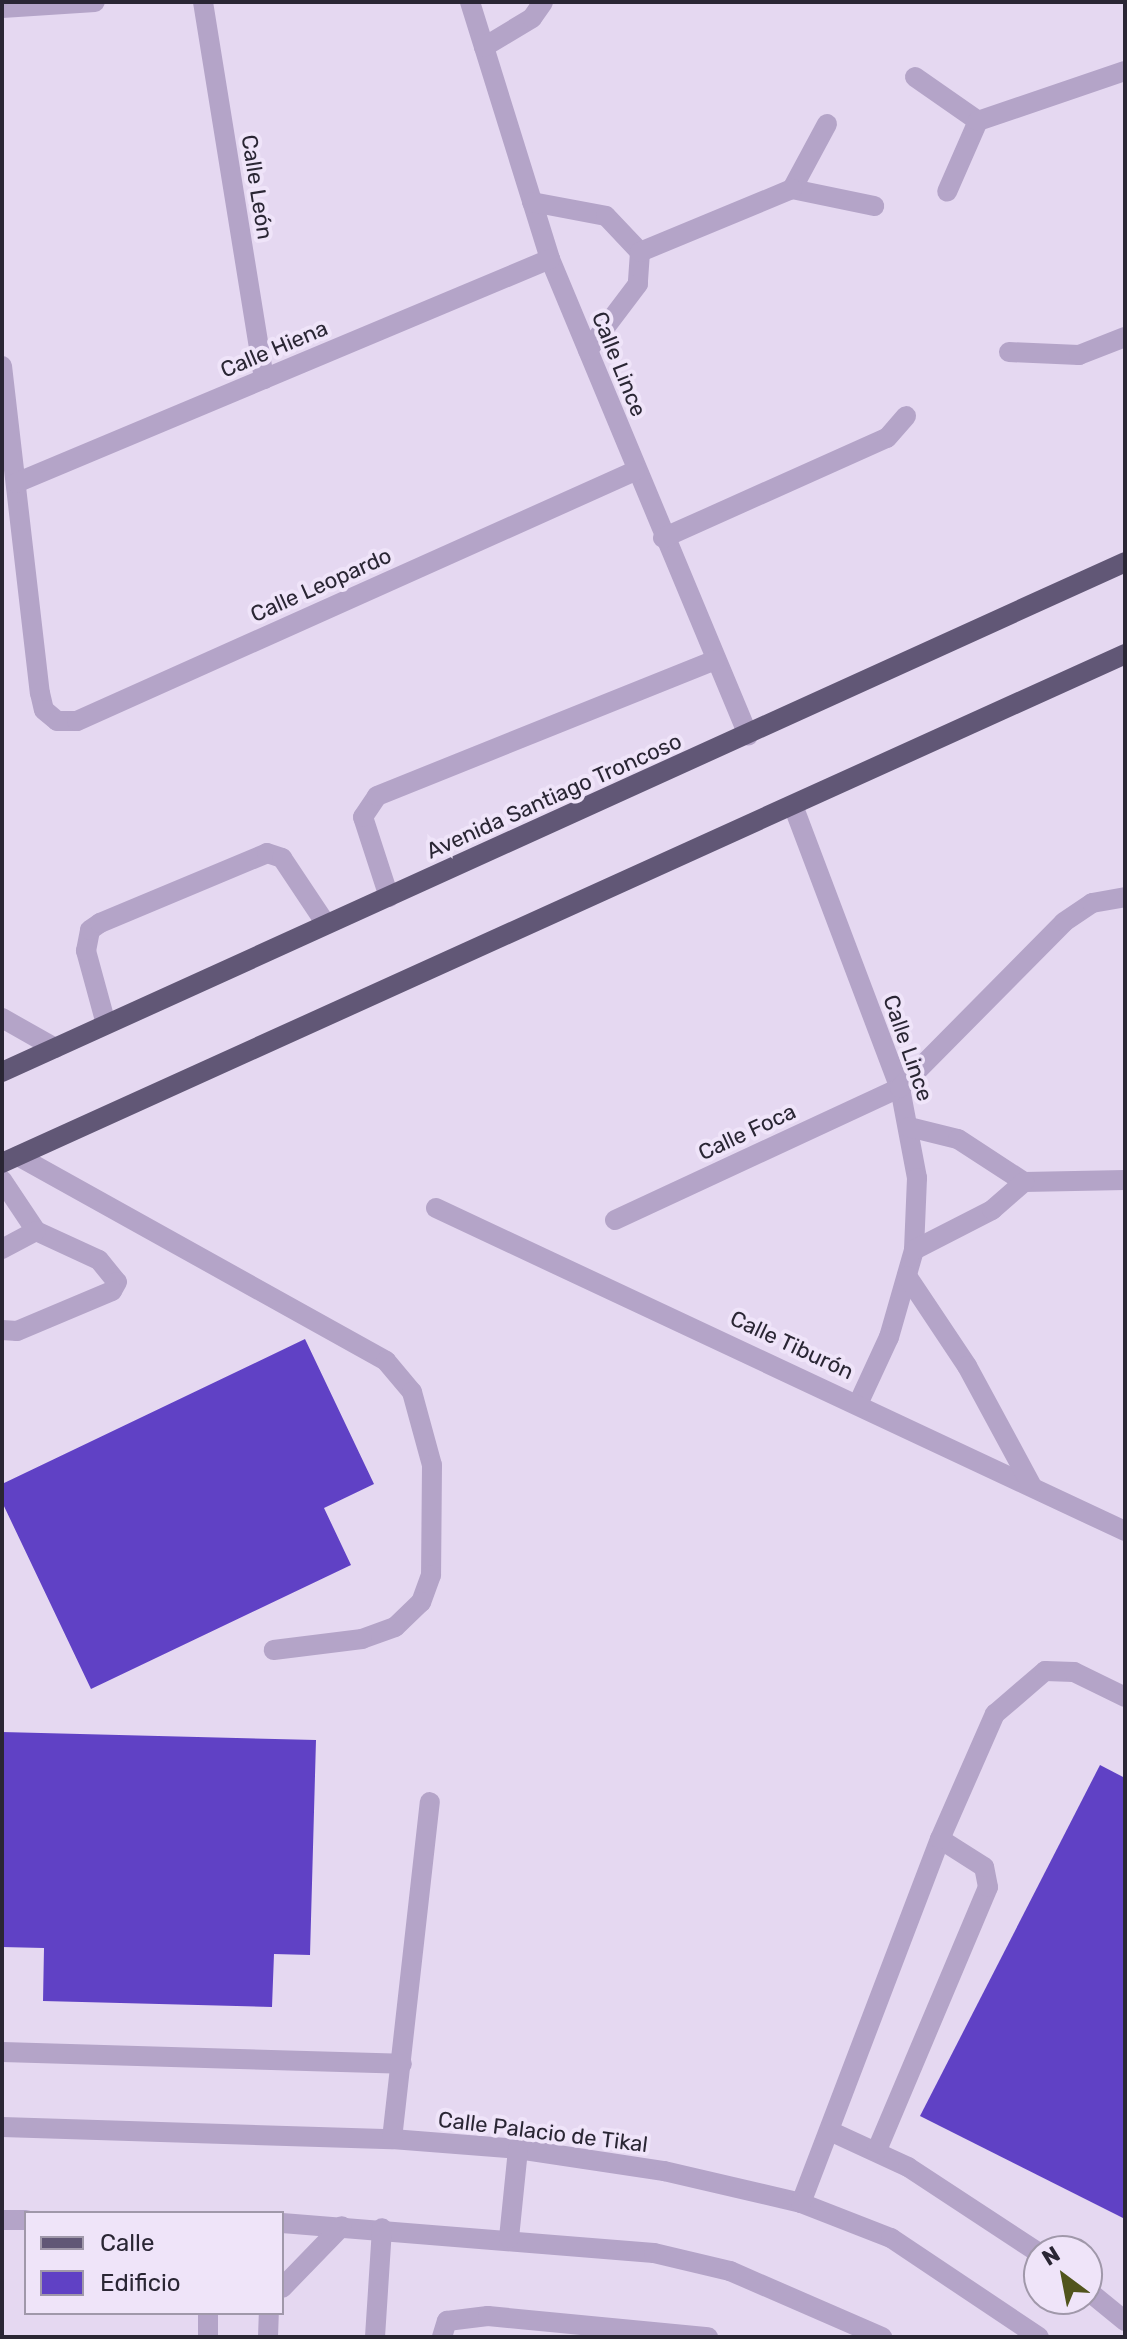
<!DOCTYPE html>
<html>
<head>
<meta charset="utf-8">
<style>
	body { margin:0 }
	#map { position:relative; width:1127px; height:2339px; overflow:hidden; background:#e5d8f1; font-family:Rubik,sans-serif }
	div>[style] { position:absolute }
	.building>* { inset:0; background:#6041c5 }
	.minor>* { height:20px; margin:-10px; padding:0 10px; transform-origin:10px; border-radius:10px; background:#b4a4c8 }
	.major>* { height:20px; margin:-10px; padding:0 10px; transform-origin:10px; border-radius:10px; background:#615776 }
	span { translate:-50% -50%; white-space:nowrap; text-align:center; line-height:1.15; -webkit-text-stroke:8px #efe4f9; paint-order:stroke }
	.street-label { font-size:22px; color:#2a2634 }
	.frame { position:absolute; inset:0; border:4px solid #2a2634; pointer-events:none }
	.legend { position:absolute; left:24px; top:2211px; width:260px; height:104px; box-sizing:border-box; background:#efe4f9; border:2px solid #a098aa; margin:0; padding:10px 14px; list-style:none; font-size:24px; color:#2a2634 }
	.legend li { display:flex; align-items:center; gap:16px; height:40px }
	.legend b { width:40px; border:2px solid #a098aa }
	.north { position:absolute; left:1023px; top:2235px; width:80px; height:80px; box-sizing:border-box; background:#efe4f9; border:2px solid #a098aa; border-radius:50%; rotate:328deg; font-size:22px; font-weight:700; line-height:32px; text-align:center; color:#2a2634 }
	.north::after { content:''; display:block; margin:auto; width:28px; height:36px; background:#51541c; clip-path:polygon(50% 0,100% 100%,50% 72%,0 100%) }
</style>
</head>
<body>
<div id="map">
	<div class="building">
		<div style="clip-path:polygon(305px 1339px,374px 1484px,324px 1508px,351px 1565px,91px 1689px,2px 1502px,2px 1484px)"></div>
		<div style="clip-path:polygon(2px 1732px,316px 1740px,310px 1955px,274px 1954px,272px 2007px,43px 2001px,44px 1948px,2px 1947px)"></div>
		<div style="clip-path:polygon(1100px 1765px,1125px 1778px,1125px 2219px,920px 2116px)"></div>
	</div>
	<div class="minor">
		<div style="left:203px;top:2px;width:382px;rotate:80.8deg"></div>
		<div style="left:470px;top:2px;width:269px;rotate:72.7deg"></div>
		<div style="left:550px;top:259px;width:516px;rotate:67.41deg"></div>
		<div style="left:2px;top:8px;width:93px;rotate:-3.7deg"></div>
		<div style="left:484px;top:47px;width:56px;rotate:-31.1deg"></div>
		<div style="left:532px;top:18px;width:19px;rotate:-55deg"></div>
		<div style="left:915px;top:77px;width:77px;rotate:34.9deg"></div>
		<div style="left:978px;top:121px;width:77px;rotate:113.6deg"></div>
		<div style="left:978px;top:121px;width:155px;rotate:-18.8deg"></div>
		<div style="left:827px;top:124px;width:74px;rotate:118.3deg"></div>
		<div style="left:792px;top:189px;width:84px;rotate:11.7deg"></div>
		<div style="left:532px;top:202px;width:75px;rotate:10.7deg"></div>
		<div style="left:606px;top:216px;width:50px;rotate:46.6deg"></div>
		<div style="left:640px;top:252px;width:32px;rotate:94deg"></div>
		<div style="left:638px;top:284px;width:83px;rotate:127.1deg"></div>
		<div style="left:640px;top:252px;width:165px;rotate:-22.5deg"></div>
		<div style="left:1009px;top:352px;width:70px;rotate:2.5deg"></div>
		<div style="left:1079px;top:355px;width:49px;rotate:-21.4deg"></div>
		<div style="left:2px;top:366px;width:329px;rotate:83.4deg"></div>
		<div style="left:40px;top:693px;width:17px;rotate:77deg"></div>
		<div style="left:44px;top:710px;width:17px;rotate:40deg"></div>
		<div style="left:57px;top:721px;width:20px"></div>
		<div style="left:77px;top:721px;width:611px;rotate:-24.13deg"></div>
		<div style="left:16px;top:483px;width:579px;rotate:-22.76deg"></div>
		<div style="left:663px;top:538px;width:245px;rotate:-24.1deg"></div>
		<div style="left:887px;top:438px;width:29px;rotate:-49deg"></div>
		<div style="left:794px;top:808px;width:299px;rotate:69.3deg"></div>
		<div style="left:900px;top:1088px;width:92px;rotate:79.3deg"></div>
		<div style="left:917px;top:1178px;width:72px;rotate:92.4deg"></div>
		<div style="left:914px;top:1250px;width:91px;rotate:106deg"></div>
		<div style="left:889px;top:1337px;width:72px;rotate:114.8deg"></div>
		<div style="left:389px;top:897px;width:84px;rotate:-108deg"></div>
		<div style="left:363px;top:817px;width:25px;rotate:-56deg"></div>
		<div style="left:377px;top:796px;width:364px;rotate:-21.9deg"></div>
		<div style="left:2px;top:1018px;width:61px;rotate:29.5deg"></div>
		<div style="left:106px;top:1024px;width:76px;rotate:-105.3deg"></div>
		<div style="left:86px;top:951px;width:21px;rotate:-79deg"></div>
		<div style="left:90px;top:930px;width:12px;rotate:-35deg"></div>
		<div style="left:100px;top:923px;width:181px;rotate:-22.7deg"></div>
		<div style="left:267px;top:853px;width:16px;rotate:18deg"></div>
		<div style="left:282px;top:858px;width:79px;rotate:56.3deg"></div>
		<div style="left:909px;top:1127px;width:50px;rotate:13.8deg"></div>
		<div style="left:958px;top:1139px;width:79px;rotate:33.1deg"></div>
		<div style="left:1024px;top:1182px;width:101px;rotate:-1.1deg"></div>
		<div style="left:18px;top:1156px;width:421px;rotate:29.1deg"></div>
		<div style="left:386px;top:1361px;width:40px;rotate:50deg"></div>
		<div style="left:412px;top:1392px;width:76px;rotate:74.7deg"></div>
		<div style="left:432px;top:1465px;width:110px;rotate:90.5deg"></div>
		<div style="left:431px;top:1575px;width:29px;rotate:110deg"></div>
		<div style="left:421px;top:1602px;width:36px;rotate:136deg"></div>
		<div style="left:395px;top:1627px;width:35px;rotate:160deg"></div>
		<div style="left:362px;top:1639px;width:89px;rotate:172.9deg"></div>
		<div style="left:2px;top:1180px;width:61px;rotate:56.3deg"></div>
		<div style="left:36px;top:1231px;width:69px;rotate:24.7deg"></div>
		<div style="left:99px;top:1260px;width:28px;rotate:51deg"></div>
		<div style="left:117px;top:1282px;width:10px;rotate:119deg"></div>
		<div style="left:112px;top:1291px;width:103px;rotate:157.2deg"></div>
		<div style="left:17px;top:1331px;width:15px;rotate:-176deg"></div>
		<div style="left:436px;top:1208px;width:761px;rotate:25.12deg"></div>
		<div style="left:615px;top:1220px;width:314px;rotate:-24.9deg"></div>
		<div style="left:900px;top:1088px;width:233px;rotate:-45.3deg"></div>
		<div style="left:1064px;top:922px;width:34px;rotate:-34deg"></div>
		<div style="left:1092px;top:903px;width:34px;rotate:-10deg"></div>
		<div style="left:2px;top:1249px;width:38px;rotate:-28deg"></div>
		<div style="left:914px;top:1250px;width:88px;rotate:-27.1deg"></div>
		<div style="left:992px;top:1210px;width:43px;rotate:-41.2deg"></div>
		<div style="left:907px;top:1276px;width:108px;rotate:56.3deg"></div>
		<div style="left:967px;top:1366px;width:136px;rotate:61.6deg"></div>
		<div style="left:2px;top:2052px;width:400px;rotate:1.7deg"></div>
		<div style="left:2px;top:2127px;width:390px;rotate:1.8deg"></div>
		<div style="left:392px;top:2139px;width:126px;rotate:4.5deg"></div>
		<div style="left:518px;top:2149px;width:148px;rotate:8.6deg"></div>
		<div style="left:664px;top:2171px;width:141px;rotate:13.1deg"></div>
		<div style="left:801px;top:2203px;width:97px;rotate:21.3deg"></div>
		<div style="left:891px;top:2238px;width:178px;rotate:33.8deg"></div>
		<div style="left:832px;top:2132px;width:84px;rotate:24.7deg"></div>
		<div style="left:908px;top:2167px;width:157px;rotate:33.3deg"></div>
		<div style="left:392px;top:2139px;width:339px;rotate:-83.6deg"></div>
		<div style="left:877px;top:2150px;width:285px;rotate:-67.1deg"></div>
		<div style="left:988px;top:1887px;width:20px;rotate:-101deg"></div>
		<div style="left:984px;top:1867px;width:52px;rotate:-147.5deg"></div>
		<div style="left:801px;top:2203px;width:390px;rotate:-69.1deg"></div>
		<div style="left:940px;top:1839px;width:137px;rotate:-66.3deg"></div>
		<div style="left:995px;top:1714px;width:66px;rotate:-40.7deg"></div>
		<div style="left:1045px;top:1671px;width:29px;rotate:2deg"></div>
		<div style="left:1074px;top:1672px;width:57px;rotate:26.1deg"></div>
		<div style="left:2px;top:2220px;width:24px"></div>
		<div style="left:282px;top:2223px;width:373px;rotate:4.6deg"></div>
		<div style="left:654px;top:2253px;width:78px;rotate:13.3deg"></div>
		<div style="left:730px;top:2271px;width:166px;rotate:23.5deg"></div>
		<div style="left:509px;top:2238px;width:89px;rotate:-84.2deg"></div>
		<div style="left:282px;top:2288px;width:86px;rotate:-45.9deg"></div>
		<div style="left:1087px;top:2290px;width:49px;rotate:39.2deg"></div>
		<div style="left:208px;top:2313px;width:24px;rotate:90deg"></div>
		<div style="left:268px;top:2337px;width:24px;rotate:-88deg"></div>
		<div style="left:375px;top:2337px;width:109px;rotate:-86.3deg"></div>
		<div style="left:442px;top:2337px;width:17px;rotate:-73deg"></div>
		<div style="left:447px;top:2321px;width:41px;rotate:-7deg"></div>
		<div style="left:488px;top:2316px;width:221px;rotate:5.5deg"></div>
	</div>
	<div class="major">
		<div style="left:2px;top:1072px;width:1233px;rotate:-24.42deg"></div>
		<div style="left:2px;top:1163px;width:1233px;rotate:-24.38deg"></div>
	</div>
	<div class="street-label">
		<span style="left:257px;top:187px;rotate:81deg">Calle León</span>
		<span style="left:274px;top:349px;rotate:-23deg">Calle Hiena</span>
		<span style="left:619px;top:364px;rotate:68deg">Calle Lince</span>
		<span style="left:321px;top:585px;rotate:-24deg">Calle Leopardo</span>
		<span style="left:554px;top:796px;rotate:-24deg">Avenida Santiago Troncoso</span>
		<span style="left:908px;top:1048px;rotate:71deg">Calle Lince</span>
		<span style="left:747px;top:1132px;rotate:-25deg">Calle Foca</span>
		<span style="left:792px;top:1345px;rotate:25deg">Calle Tiburón</span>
		<span style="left:543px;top:2132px;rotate:7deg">Calle Palacio de Tikal</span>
	</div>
	<div class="frame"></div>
	<ul class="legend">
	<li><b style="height:10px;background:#615776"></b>Calle</li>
	<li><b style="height:22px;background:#6041c5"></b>Edificio</li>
	</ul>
	<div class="north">N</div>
</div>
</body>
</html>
